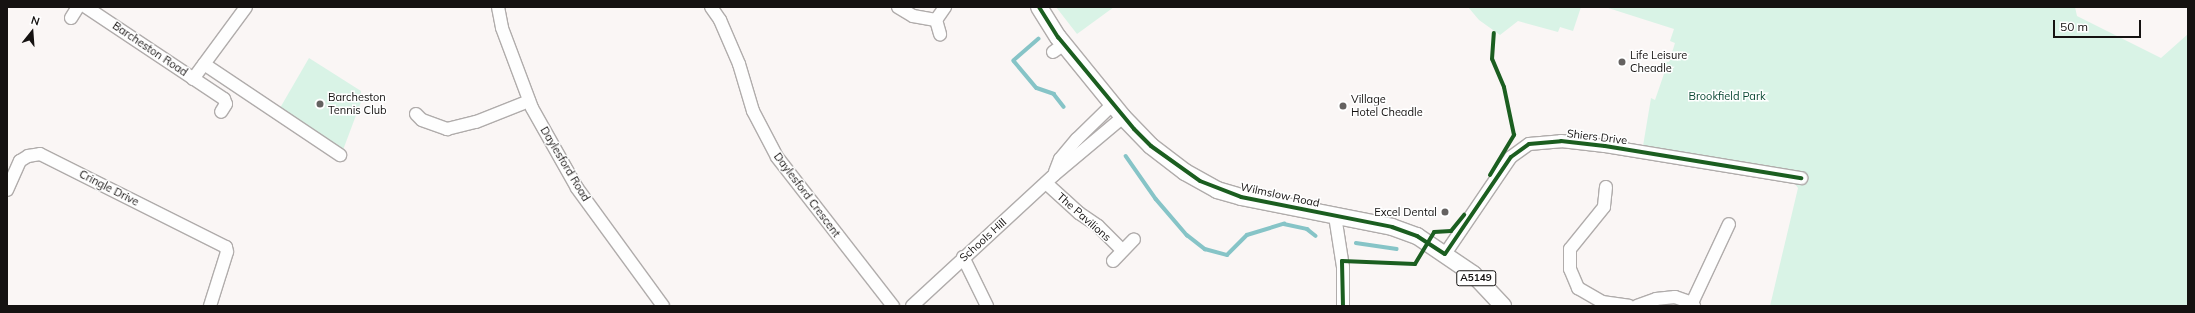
<!DOCTYPE html>
<html>
<head>
<meta charset="utf-8">
<style>
	body { margin:0 }
	#map { position:relative; width:2195px; height:313px; overflow:hidden; background:#faf6f5; font-family:Mulish,sans-serif }
	div>[style] { position:absolute }
	.green>* { inset:0; background:#d9f3e6 }
	.stream>* { height:3.5px; margin:-1.75px; padding:0 1.75px; transform-origin:1.75px; border-radius:1.75px; background:#86c4c7 }
	.roads { filter:drop-shadow(1px 0 #b0acab) drop-shadow(-1px 0 #b0acab) drop-shadow(0 1px #b0acab) drop-shadow(0 -1px #b0acab) }
	.minor>* { height:12px; margin:-6px; padding:0 6px; transform-origin:6px; border-radius:6px; background:#fefefe }
	.major>* { height:16px; margin:-8px; padding:0 8px; transform-origin:8px; border-radius:8px; background:#fefefe }
	.cycleway>* { height:4px; margin:-2px; padding:0 2px; transform-origin:2px; border-radius:2px; background:#1b5e20 }
	.dots>* { width:11px; height:11px; translate:-50% -50%; box-sizing:border-box; border:2px solid #fff; border-radius:50% }
	span { translate:-50% -50%; white-space:nowrap; text-align:center; line-height:1.15; -webkit-text-stroke:3px #fff; paint-order:stroke }
	.shield-label span { padding:1px 3px; background:#fff; border:1px solid; border-radius:3px; -webkit-text-stroke-width:0 }
	.shield-label { font-size:10px; color:#151211; font-weight:700 }
	.street-label { font-size:11px; color:#151211 }
	.poi-label { font-size:11px; color:#151211 }
	.left { translate:0 -50%; text-align:left }
	.right { translate:-100% -50%; text-align:right }
	.park-label { font-size:11px; color:#0b4934 }
	.frame { position:absolute; inset:0; border:8px solid #151211; pointer-events:none }
	.north { position:absolute; left:12px; top:12px; width:40px; height:40px; -webkit-text-stroke:3px #fff; paint-order:stroke; rotate:17deg; font-size:11px; font-weight:700; line-height:16px; text-align:center; color:#151211 }
	.north::after { content:''; display:block; margin:auto; width:14px; height:18px; background:#151211; clip-path:polygon(50% 0,100% 100%,50% 72%,0 100%) }
	.scale { position:absolute; left:2053px; top:20px; width:88px; height:18px; box-sizing:border-box; border:2px solid #151211; border-top:0; padding-left:5px; font-size:12px; line-height:14px; white-space:nowrap; color:#151211; -webkit-text-stroke:3px #fff; paint-order:stroke }
</style>
</head>
<body>
<div id="map">
	<div class="green">
		<div style="clip-path:polygon(1056px 7px,1114px 7px,1077px 34px)"></div>
		<div style="clip-path:polygon(1468px 7px,1581px 7px,1573px 31px,1560px 27px,1558px 32px,1518px 21px,1500px 35px,1479px 20px)"></div>
		<div style="clip-path:polygon(1605px 7px,2075px 7px,2077px 16px,2161px 58px,2188px 34px,2188px 306px,1770px 306px,1798px 188px,1790px 177px,1642px 152px,1651px 98px,1655px 100px,1666px 68px,1661px 66px,1663px 61px,1669px 62px,1675px 43px,1670px 41px,1674px 29px)"></div>
		<div style="clip-path:polygon(309px 58px,361px 91px,361px 102px,343px 150px,280px 108px)"></div>
	</div>
	<div class="stream">
		<div style="left:1039px;top:39px;width:33px;rotate:139deg"></div>
		<div style="left:1014px;top:61px;width:35px;rotate:50deg"></div>
		<div style="left:1037px;top:88px;width:18px;rotate:19deg"></div>
		<div style="left:1054px;top:94px;width:16px;rotate:52deg"></div>
		<div style="left:1126px;top:156px;width:52px;rotate:55.1deg"></div>
		<div style="left:1156px;top:199px;width:48px;rotate:49.3deg"></div>
		<div style="left:1187px;top:235px;width:23px;rotate:38deg"></div>
		<div style="left:1205px;top:249px;width:23px;rotate:15deg"></div>
		<div style="left:1227px;top:255px;width:28px;rotate:-45deg"></div>
		<div style="left:1247px;top:235px;width:39px;rotate:-17deg"></div>
		<div style="left:1284px;top:224px;width:24px;rotate:12deg"></div>
		<div style="left:1307px;top:229px;width:11px;rotate:38deg"></div>
		<div style="left:1356px;top:243px;width:41px;rotate:8.3deg"></div>
	</div>
	<div class="roads">
		<div class="minor">
			<div style="left:86px;top:7px;width:166px;rotate:33.7deg"></div>
			<div style="left:224px;top:99px;width:5px;rotate:68deg"></div>
			<div style="left:226px;top:104px;width:9px;rotate:122deg"></div>
			<div style="left:498px;top:7px;width:21px;rotate:79deg"></div>
			<div style="left:502px;top:28px;width:85px;rotate:69.4deg"></div>
			<div style="left:532px;top:108px;width:92px;rotate:60.6deg"></div>
			<div style="left:577px;top:188px;width:146px;rotate:53.9deg"></div>
			<div style="left:711px;top:7px;width:16px;rotate:55deg"></div>
			<div style="left:720px;top:20px;width:48px;rotate:66.6deg"></div>
			<div style="left:739px;top:64px;width:49px;rotate:73.4deg"></div>
			<div style="left:753px;top:111px;width:52px;rotate:62.4deg"></div>
			<div style="left:777px;top:157px;width:189px;rotate:52.1deg"></div>
			<div style="left:898px;top:7px;width:17px;rotate:31deg"></div>
			<div style="left:913px;top:16px;width:23px;rotate:10deg"></div>
			<div style="left:936px;top:20px;width:16px;rotate:-55deg"></div>
			<div style="left:71px;top:18px;width:13px;rotate:-58deg"></div>
			<div style="left:936px;top:20px;width:15px;rotate:74deg"></div>
			<div style="left:1053px;top:52px;width:14px;rotate:-36deg"></div>
			<div style="left:204px;top:64px;width:164px;rotate:33.8deg"></div>
			<div style="left:193px;top:79px;width:89px;rotate:-53.6deg"></div>
			<div style="left:416px;top:114px;width:8px;rotate:45deg"></div>
			<div style="left:422px;top:120px;width:27px;rotate:20deg"></div>
			<div style="left:447px;top:129px;width:30px;rotate:-14deg"></div>
			<div style="left:476px;top:122px;width:57px;rotate:-21.6deg"></div>
			<div style="left:1055px;top:172px;width:14px;rotate:-69deg"></div>
			<div style="left:1060px;top:159px;width:26px;rotate:-50deg"></div>
			<div style="left:1077px;top:139px;width:50px;rotate:-44.2deg"></div>
			<div style="left:1046px;top:183px;width:45px;rotate:42.3deg"></div>
			<div style="left:1079px;top:213px;width:23px;rotate:34deg"></div>
			<div style="left:1098px;top:226px;width:34px;rotate:45deg"></div>
			<div style="left:1606px;top:187px;width:20px;rotate:96deg"></div>
			<div style="left:1604px;top:207px;width:54px;rotate:129deg"></div>
			<div style="left:1570px;top:249px;width:20px;rotate:90deg"></div>
			<div style="left:1570px;top:269px;width:21px;rotate:67deg"></div>
			<div style="left:1578px;top:288px;width:28px;rotate:30deg"></div>
			<div style="left:1602px;top:302px;width:27px;rotate:8deg"></div>
			<div style="left:7px;top:190px;width:32px;rotate:-66deg"></div>
			<div style="left:20px;top:161px;width:9px;rotate:-32deg"></div>
			<div style="left:28px;top:156px;width:12px;rotate:-9deg"></div>
			<div style="left:40px;top:154px;width:208px;rotate:26.6deg"></div>
			<div style="left:226px;top:247px;width:5px;rotate:79deg"></div>
			<div style="left:227px;top:252px;width:57px;rotate:107.5deg"></div>
			<div style="left:1335px;top:216px;width:52px;rotate:81.1deg"></div>
			<div style="left:1343px;top:267px;width:39px;rotate:90deg"></div>
			<div style="left:1445px;top:254px;width:117px;rotate:-55.8deg"></div>
			<div style="left:1511px;top:157px;width:22px;rotate:-36deg"></div>
			<div style="left:1529px;top:144px;width:32px;rotate:-5deg"></div>
			<div style="left:1561px;top:141px;width:44px;rotate:6.5deg"></div>
			<div style="left:1605px;top:146px;width:199px;rotate:9.3deg"></div>
			<div style="left:963px;top:257px;width:55px;rotate:63.9deg"></div>
			<div style="left:1113px;top:261px;width:30px;rotate:-46deg"></div>
			<div style="left:1692px;top:303px;width:87px;rotate:-64.9deg"></div>
			<div style="left:912px;top:306px;width:193px;rotate:-42.7deg"></div>
			<div style="left:1054px;top:175px;width:90px;rotate:-40deg"></div>
			<div style="left:1637px;top:306px;width:20px;rotate:-20deg"></div>
			<div style="left:1656px;top:299px;width:19px;rotate:-6deg"></div>
			<div style="left:1675px;top:297px;width:18px;rotate:19deg"></div>
			<div style="left:1692px;top:303px;width:4px;rotate:56deg"></div>
		</div>
		<div class="major">
			<div style="left:1039px;top:7px;width:36px;rotate:58deg"></div>
			<div style="left:1058px;top:37px;width:103px;rotate:50.9deg"></div>
			<div style="left:1123px;top:117px;width:40px;rotate:46deg"></div>
			<div style="left:1151px;top:146px;width:43px;rotate:37.4deg"></div>
			<div style="left:1185px;top:172px;width:37px;rotate:29deg"></div>
			<div style="left:1217px;top:190px;width:25px;rotate:16deg"></div>
			<div style="left:1241px;top:197px;width:154px;rotate:11.2deg"></div>
			<div style="left:1392px;top:227px;width:27px;rotate:20deg"></div>
			<div style="left:1417px;top:236px;width:68px;rotate:34.2deg"></div>
			<div style="left:1473px;top:274px;width:44px;rotate:46.8deg"></div>
		</div>
	</div>
	<div class="cycleway">
		<div style="left:1039px;top:7px;width:36px;rotate:58deg"></div>
		<div style="left:1058px;top:37px;width:119px;rotate:50.4deg"></div>
		<div style="left:1134px;top:129px;width:24px;rotate:45deg"></div>
		<div style="left:1151px;top:146px;width:60px;rotate:35.5deg"></div>
		<div style="left:1200px;top:181px;width:44px;rotate:21.3deg"></div>
		<div style="left:1241px;top:197px;width:154px;rotate:11.2deg"></div>
		<div style="left:1392px;top:227px;width:27px;rotate:20deg"></div>
		<div style="left:1417px;top:236px;width:33px;rotate:33deg"></div>
		<div style="left:1445px;top:254px;width:117px;rotate:-55.8deg"></div>
		<div style="left:1511px;top:157px;width:22px;rotate:-36deg"></div>
		<div style="left:1529px;top:144px;width:32px;rotate:-5deg"></div>
		<div style="left:1561px;top:141px;width:44px;rotate:6.5deg"></div>
		<div style="left:1605px;top:146px;width:199px;rotate:9.3deg"></div>
		<div style="left:1490px;top:175px;width:47px;rotate:-59deg"></div>
		<div style="left:1514px;top:135px;width:49px;rotate:-101.8deg"></div>
		<div style="left:1504px;top:87px;width:30px;rotate:-113deg"></div>
		<div style="left:1492px;top:59px;width:26px;rotate:-86deg"></div>
		<div style="left:1343px;top:306px;width:45px;rotate:-91.3deg"></div>
		<div style="left:1342px;top:261px;width:73px;rotate:2.4deg"></div>
		<div style="left:1415px;top:264px;width:37px;rotate:-59deg"></div>
		<div style="left:1434px;top:232px;width:17px;rotate:-3deg"></div>
		<div style="left:1451px;top:231px;width:21px;rotate:-51deg"></div>
	</div>
	<div class="dots">
		<div style="left:1622px;top:62px;background:#656261"></div>
		<div style="left:320px;top:104px;background:#656261"></div>
		<div style="left:1343px;top:106px;background:#656261"></div>
		<div style="left:1445px;top:212px;background:#656261"></div>
	</div>
	<div class="shield-label">
		<span style="left:1476px;top:278px">A5149</span>
	</div>
	<div class="street-label">
		<span style="left:150px;top:49px;rotate:34deg">Barcheston Road</span>
		<span style="left:1597px;top:137px;rotate:7deg">Shiers Drive</span>
		<span style="left:565px;top:164px;rotate:59deg">Daylesford Road</span>
		<span style="left:109px;top:188px;rotate:27deg">Cringle Drive</span>
		<span style="left:807px;top:195px;rotate:53deg">Daylesford Crescent</span>
		<span style="left:1280px;top:195px;rotate:12deg">Wilmslow Road</span>
		<span style="left:1084px;top:217px;rotate:41deg">The Pavilions</span>
		<span style="left:983px;top:240px;rotate:-42deg">Schools Hill</span>
	</div>
	<div class="poi-label">
		<span class="left" style="left:1630px;top:62px">Life Leisure<br>Cheadle</span>
		<span class="left" style="left:328px;top:104px">Barcheston<br>Tennis Club</span>
		<span class="left" style="left:1351px;top:106px">Village<br>Hotel Cheadle</span>
		<span class="right" style="left:1437px;top:212px">Excel Dental</span>
	</div>
	<div class="park-label">
		<span style="left:1727px;top:96px">Brookfield Park</span>
	</div>
	<div class="frame"></div>
	<div class="north">N</div>
	<div class="scale">50 m</div>
</div>
</body>
</html>
